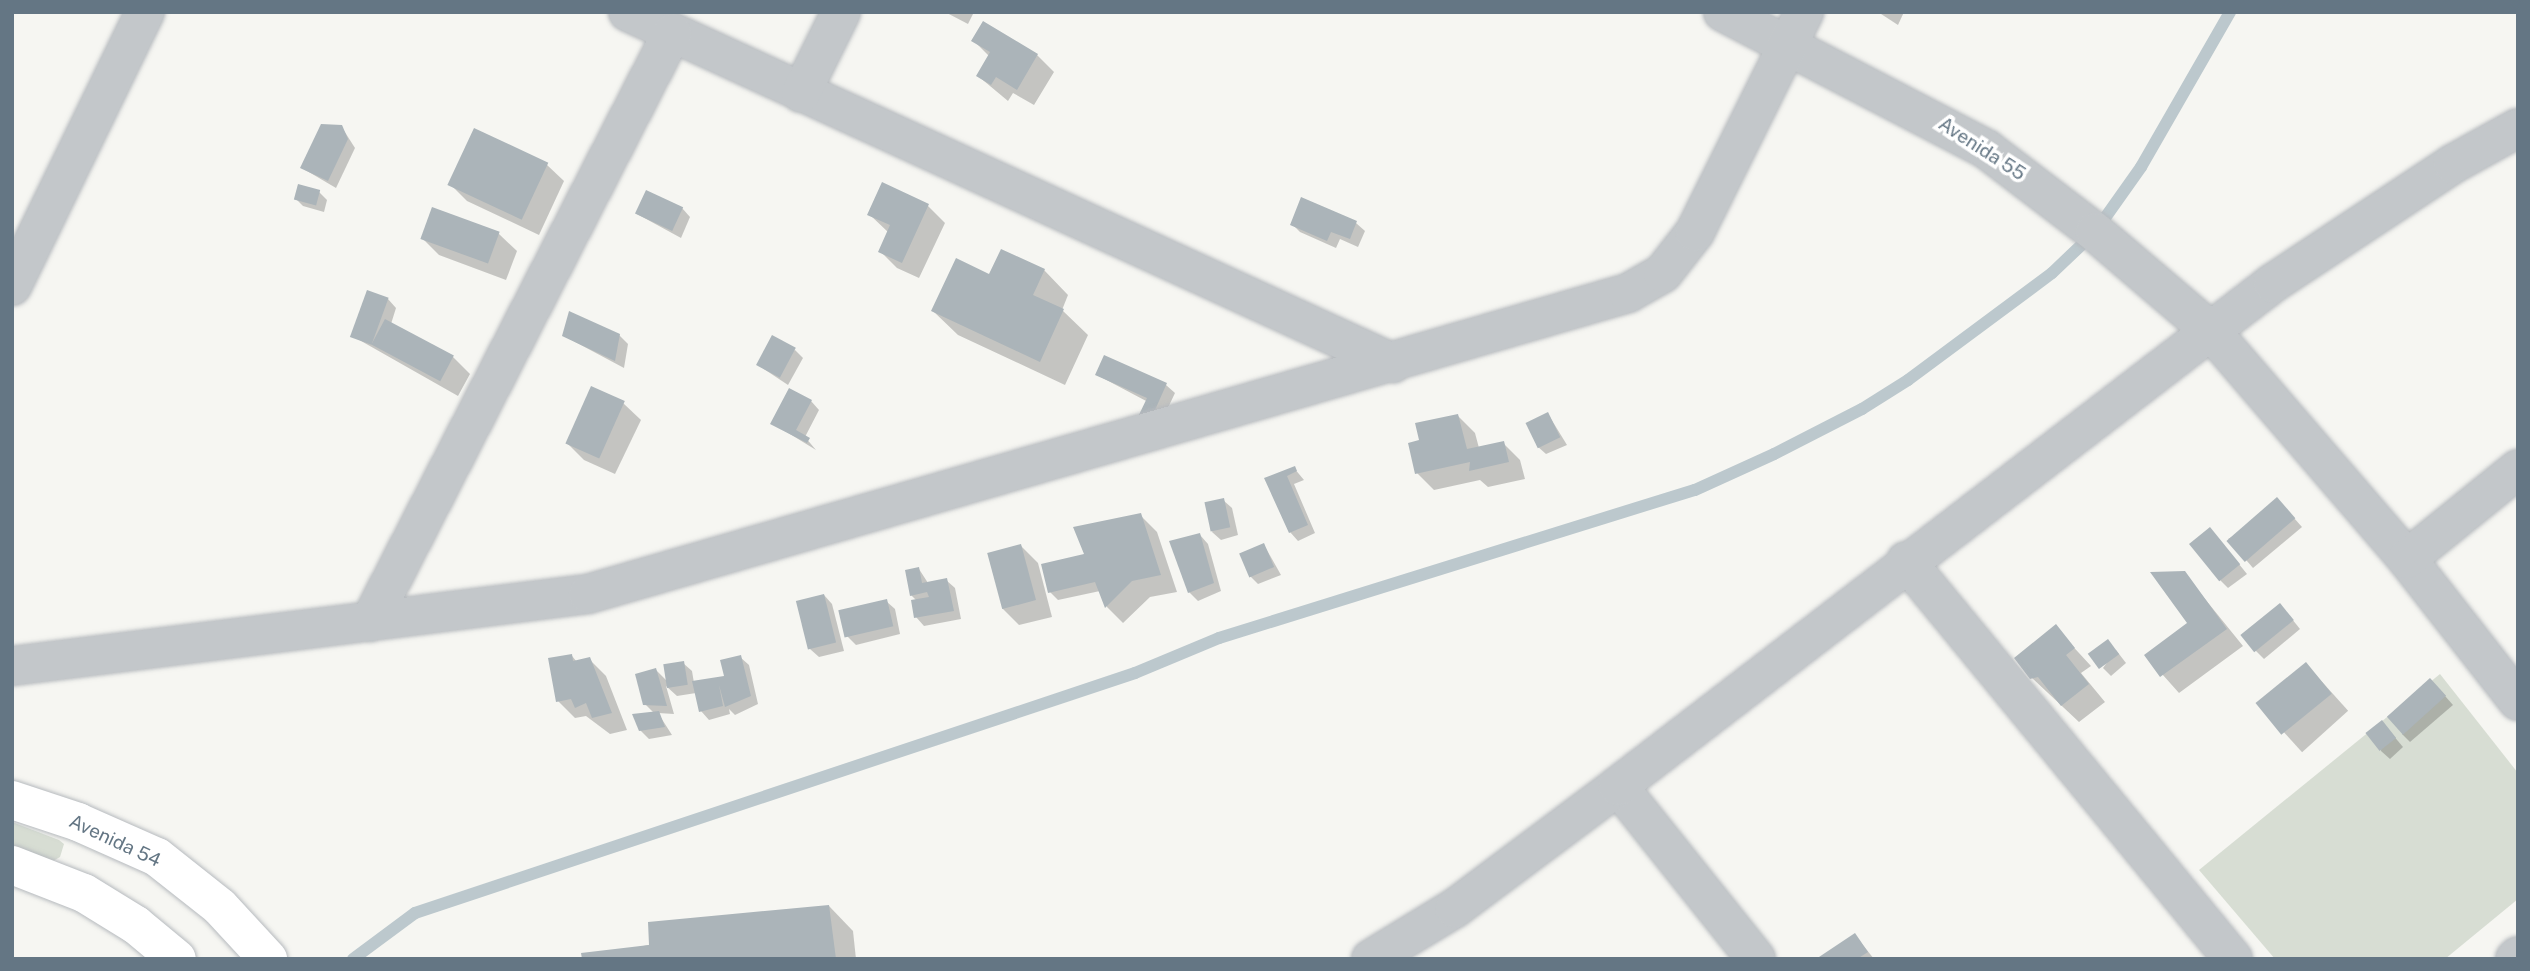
<!DOCTYPE html>
<html>
<head>
<meta charset="utf-8">
<style>
  body { margin:0 }
  #map { position:relative; width:2530px; height:971px; overflow:hidden; background:#f6f6f2; font-family:"Public Sans",sans-serif }
  div>[style] { position:absolute }
  .green>* { inset:0; background:#d7ddd3 }
  .shadow>* { inset:0; background:#0003; transform-origin:0 0 }
  .stream>* { height:12px; margin:-6px; padding:0 6px; transform-origin:6px; border-radius:6px; background:#bcc8cd }
  .building>* { inset:0; background:#abb4b9; transform-origin:0 0 }
  .roads { filter:drop-shadow(0 0 2px #b6babe) drop-shadow(0 0 2px #b6babe) }
  .minor>* { height:38px; margin:-19px; padding:0 19px; transform-origin:19px; border-radius:19px; background:#c3c7ca }
  .major>* { height:38px; margin:-19px; padding:0 19px; transform-origin:19px; border-radius:19px; background:#fff }
  span { translate:-50% -50%; white-space:nowrap; text-align:center; line-height:1.15; -webkit-text-stroke:7px #fff; paint-order:stroke }
  .street-label { font-size:19px; color:#647684 }
  .frame { position:absolute; inset:0; border:14px solid #647684; pointer-events:none }
</style>
</head>
<body>
<div id="map">
  <div class="green">
    <div style="clip-path:polygon(2440px 674px,2518px 773px,2518px 899px,2445px 959px,2275px 959px,2199px 870px)"></div>
    <div style="clip-path:polygon(12px 822px,59px 840px,64px 844px,60px 857px,53px 861px,12px 845px)"></div>
  </div>
  <div class="shadow">
    <div style="clip-path:polygon(945px 12px,974px 12px,968px 24px)"></div>
    <div style="clip-path:polygon(1878px 12px,1904px 12px,1898px 25px)"></div>
    <div style="clip-path:polygon(974px 41px,1037px 55px,1054px 72px,1034px 105px,1013px 93px,1008px 101px,978px 76px,990px 57px)"></div>
    <div style="clip-path:polygon(341px 126px,355px 148px,336px 188px,302px 168px)"></div>
    <div style="clip-path:polygon(546px 164px,564px 181px,539px 235px,467px 201px,450px 184px)"></div>
    <div style="clip-path:polygon(883px 184px,928px 206px,945px 223px,919px 278px,897px 268px,880px 251px,889px 233px,869px 214px)"></div>
    <div style="clip-path:polygon(319px 192px,327px 200px,324px 212px,303px 206px,295px 198px)"></div>
    <div style="clip-path:polygon(1302px 200px,1356px 223px,1365px 231px,1358px 247px,1340px 239px,1336px 248px,1300px 232px,1292px 224px)"></div>
    <div style="clip-path:polygon(682px 208px,690px 217px,681px 238px,637px 214px)"></div>
    <div style="clip-path:polygon(433px 210px,499px 234px,517px 251px,506px 280px,439px 255px,422px 238px)"></div>
    <div style="clip-path:polygon(1044px 270px,1068px 295px,1062px 310px,1088px 335px,1065px 385px,958px 335px,933px 311px,990px 276px)"></div>
    <div style="clip-path:polygon(388px 299px,396px 308px,391px 324px,453px 357px,470px 374px,458px 396px,354px 337px)"></div>
    <div style="clip-path:polygon(619px 335px,628px 344px,624px 368px,564px 336px)"></div>
    <div style="clip-path:polygon(795px 350px,803px 358px,788px 385px,758px 365px)"></div>
    <div style="clip-path:polygon(1097px 375px,1166px 385px,1175px 393px,1159px 427px,1148px 402px)"></div>
    <div style="clip-path:polygon(811px 401px,819px 410px,805px 437px,816px 450px,772px 423px)"></div>
    <div style="clip-path:polygon(623px 403px,641px 420px,615px 474px,584px 460px,567px 443px)"></div>
    <div style="clip-path:polygon(1548px 414px,1567px 445px,1546px 454px,1537px 446px)"></div>
    <div style="clip-path:polygon(1458px 416px,1475px 433px,1479px 448px,1503px 443px,1520px 460px,1525px 479px,1488px 487px,1480px 480px,1434px 490px,1417px 473px,1421px 441px)"></div>
    <div style="clip-path:polygon(1294px 468px,1304px 480px,1294px 484px,1315px 533px,1298px 541px,1290px 532px,1267px 479px)"></div>
    <div style="clip-path:polygon(1223px 500px,1232px 508px,1238px 535px,1221px 540px,1212px 532px)"></div>
    <div style="clip-path:polygon(2285px 508px,2302px 527px,2253px 568px,2228px 539px)"></div>
    <div style="clip-path:polygon(1140px 515px,1157px 532px,1177px 592px,1150px 597px,1123px 623px,1107px 607px,1100px 591px,1058px 600px,1050px 592px)"></div>
    <div style="clip-path:polygon(1200px 535px,1208px 544px,1221px 591px,1198px 601px,1189px 592px)"></div>
    <div style="clip-path:polygon(2218px 538px,2247px 574px,2228px 588px,2220px 580px)"></div>
    <div style="clip-path:polygon(1264px 545px,1281px 575px,1258px 584px,1250px 576px)"></div>
    <div style="clip-path:polygon(1021px 546px,1038px 563px,1052px 617px,1019px 625px,1002px 608px)"></div>
    <div style="clip-path:polygon(919px 569px,928px 583px,946px 580px,955px 588px,961px 619px,924px 626px,916px 617px,917px 601px,911px 595px)"></div>
    <div style="clip-path:polygon(2184px 573px,2243px 646px,2179px 693px,2146px 656px,2190px 624px)"></div>
    <div style="clip-path:polygon(824px 595px,832px 604px,844px 651px,819px 657px,810px 649px)"></div>
    <div style="clip-path:polygon(886px 601px,895px 609px,900px 634px,856px 645px,847px 636px)"></div>
    <div style="clip-path:polygon(2288px 614px,2300px 629px,2264px 659px,2255px 650px)"></div>
    <div style="clip-path:polygon(2055px 627px,2091px 666px,2081px 673px,2105px 702px,2079px 722px,2032px 678px)"></div>
    <div style="clip-path:polygon(2116px 650px,2126px 663px,2111px 676px,2103px 668px)"></div>
    <div style="clip-path:polygon(572px 656px,577px 662px,589px 659px,606px 676px,627px 730px,610px 734px,586px 716px,575px 718px,558px 701px)"></div>
    <div style="clip-path:polygon(740px 657px,749px 665px,758px 704px,735px 715px,729px 709px,730px 714px,709px 720px,701px 711px,696px 693px,677px 696px,666px 686px,674px 714px,658px 713px,672px 735px,649px 739px,640px 730px,654px 713px,645px 704px,656px 670px,667px 681px,683px 663px,692px 671px,694px 683px,726px 677px)"></div>
    <div style="left:2306px;top:664px;width:63px;height:62px;rotate:48deg"></div>
    <div style="clip-path:polygon(2438px 688px,2453px 705px,2410px 742px,2402px 734px)"></div>
    <div style="clip-path:polygon(2382px 722px,2403px 747px,2390px 759px,2381px 751px)"></div>
    <div style="clip-path:polygon(829px 906px,853px 931px,856px 959px,583px 959px)"></div>
    <div style="clip-path:polygon(1855px 935px,1874px 959px,1819px 959px)"></div>
  </div>
  <div class="stream">
    <div style="left:353px;top:959px;width:77px;rotate:-36.6deg"></div>
    <div style="left:415px;top:913px;width:759px;rotate:-18.43deg"></div>
    <div style="left:1135px;top:673px;width:91px;rotate:-22.6deg"></div>
    <div style="left:1219px;top:638px;width:498px;rotate:-17.3deg"></div>
    <div style="left:1695px;top:490px;width:87px;rotate:-24.5deg"></div>
    <div style="left:1774px;top:454px;width:99px;rotate:-27.1deg"></div>
    <div style="left:1862px;top:409px;width:54px;rotate:-32.2deg"></div>
    <div style="left:1908px;top:380px;width:179px;rotate:-36.6deg"></div>
    <div style="left:2052px;top:273px;width:59px;rotate:-43.6deg"></div>
    <div style="left:2095px;top:232px;width:80px;rotate:-54.7deg"></div>
    <div style="left:2141px;top:167px;width:179px;rotate:-60.1deg"></div>
  </div>
  <div class="building">
    <div style="clip-path:polygon(983px 21px,1038px 54px,1017px 90px,996px 77px,991px 85px,976px 76px,990px 52px,971px 41px)"></div>
    <div style="clip-path:polygon(321px 124px,342px 125px,348px 139px,328px 181px,300px 168px)"></div>
    <div style="left:474px;top:128px;width:82px;height:63px;rotate:25deg"></div>
    <div style="clip-path:polygon(882px 182px,929px 204px,902px 263px,878px 252px,890px 225px,867px 215px)"></div>
    <div style="left:298px;top:184px;width:23px;height:16px;rotate:15deg"></div>
    <div style="left:646px;top:190px;width:41px;height:26px;rotate:25deg"></div>
    <div style="clip-path:polygon(1301px 197px,1357px 221px,1350px 239px,1331px 232px,1327px 241px,1290px 225px)"></div>
    <div style="left:432px;top:207px;width:72px;height:34px;rotate:20deg"></div>
    <div style="clip-path:polygon(1001px 249px,1045px 269px,1033px 295px,1064px 309px,1040px 362px,931px 311px,956px 258px,989px 274px)"></div>
    <div style="left:367px;top:290px;width:23px;height:50px;rotate:20deg"></div>
    <div style="clip-path:polygon(569px 311px,620px 334px,615px 361px,562px 336px)"></div>
    <div style="left:385px;top:319px;width:78px;height:29px;rotate:28deg"></div>
    <div style="left:772px;top:335px;width:27px;height:34px;rotate:28deg"></div>
    <div style="clip-path:polygon(1104px 355px,1167px 383px,1151px 419px,1137px 419px,1147px 398px,1095px 375px)"></div>
    <div style="left:591px;top:386px;width:37px;height:63px;rotate:24deg"></div>
    <div style="clip-path:polygon(789px 388px,812px 400px,796px 430px,810px 438px,807px 443px,770px 424px)"></div>
    <div style="left:1548px;top:412px;width:28px;height:25px;rotate:64deg"></div>
    <div style="clip-path:polygon(1458px 414px,1467px 449px,1504px 441px,1509px 462px,1469px 471px,1470px 462px,1415px 474px,1408px 443px,1419px 440px,1415px 423px)"></div>
    <div style="clip-path:polygon(1295px 466px,1297px 471px,1287px 476px,1308px 525px,1289px 533px,1264px 478px)"></div>
    <div style="left:2277px;top:497px;width:28px;height:67px;rotate:49deg"></div>
    <div style="left:1224px;top:498px;width:30px;height:20px;rotate:78deg"></div>
    <div style="clip-path:polygon(1141px 513px,1161px 575px,1132px 581px,1105px 608px,1095px 582px,1048px 593px,1041px 564px,1084px 554px,1073px 527px)"></div>
    <div style="left:2210px;top:527px;width:48px;height:27px;rotate:51deg"></div>
    <div style="clip-path:polygon(1200px 533px,1214px 583px,1188px 593px,1169px 541px)"></div>
    <div style="left:1264px;top:543px;width:26px;height:27px;rotate:67deg"></div>
    <div style="left:1021px;top:544px;width:58px;height:35px;rotate:75deg"></div>
    <div style="clip-path:polygon(919px 567px,922px 583px,947px 578px,954px 611px,914px 618px,911px 600px,929px 597px,927px 592px,910px 596px,905px 570px)"></div>
    <div style="clip-path:polygon(2185px 571px,2227px 629px,2160px 677px,2144px 655px,2187px 623px,2150px 572px)"></div>
    <div style="left:824px;top:594px;width:50px;height:29px;rotate:76deg"></div>
    <div style="left:887px;top:599px;width:28px;height:50px;rotate:77deg"></div>
    <div style="left:2280px;top:603px;width:22px;height:51px;rotate:51deg"></div>
    <div style="clip-path:polygon(2056px 624px,2075px 648px,2066px 655px,2089px 684px,2061px 706px,2038px 677px,2030px 679px,2014px 658px)"></div>
    <div style="left:2108px;top:639px;width:19px;height:25px;rotate:54deg"></div>
    <div style="clip-path:polygon(572px 654px,573px 661px,590px 657px,612px 713px,592px 718px,586px 703px,575px 708px,571px 699px,556px 702px,548px 658px)"></div>
    <div style="clip-path:polygon(741px 655px,751px 696px,725px 707px,719px 685px,723px 706px,699px 712px,692px 681px,724px 676px,720px 660px)"></div>
    <div style="left:684px;top:661px;width:24px;height:21px;rotate:81deg"></div>
    <div style="left:2306px;top:662px;width:41px;height:65px;rotate:51deg"></div>
    <div style="clip-path:polygon(656px 668px,667px 706px,643px 705px,635px 674px)"></div>
    <div style="left:2430px;top:678px;width:24px;height:58px;rotate:48deg"></div>
    <div style="clip-path:polygon(659px 711px,665px 727px,639px 731px,632px 714px)"></div>
    <div style="left:2382px;top:720px;width:23px;height:21px;rotate:52deg"></div>
    <div style="clip-path:polygon(829px 905px,836px 959px,582px 959px,581px 953px,649px 945px,648px 922px)"></div>
    <div style="clip-path:polygon(1855px 933px,1868px 952px,1857px 959px,1816px 959px)"></div>
  </div>
  <div class="roads">
    <div class="minor">
      <div style="left:628px;top:12px;width:842px;rotate:24.65deg"></div>
      <div style="left:1723px;top:12px;width:297px;rotate:27.5deg"></div>
      <div style="left:1986px;top:149px;width:137px;rotate:37.3deg"></div>
      <div style="left:2095px;top:232px;width:153px;rotate:40.5deg"></div>
      <div style="left:2211px;top:331px;width:301px;rotate:49.3deg"></div>
      <div style="left:2407px;top:559px;width:180px;rotate:52deg"></div>
      <div style="left:801px;top:93px;width:90px;rotate:-63.7deg"></div>
      <div style="left:12px;top:286px;width:305px;rotate:-64.1deg"></div>
      <div style="left:2407px;top:559px;width:143px;rotate:-39deg"></div>
      <div style="left:1906px;top:561px;width:515px;rotate:50.59deg"></div>
      <div style="left:370px;top:622px;width:662px;rotate:-62.85deg"></div>
      <div style="left:12px;top:666px;width:580px;rotate:-7.13deg"></div>
      <div style="left:588px;top:594px;width:1083px;rotate:-16.14deg"></div>
      <div style="left:1628px;top:293px;width:40px;rotate:-29.7deg"></div>
      <div style="left:1663px;top:273px;width:52px;rotate:-52deg"></div>
      <div style="left:1695px;top:232px;width:246px;rotate:-63.6deg"></div>
      <div style="left:1618px;top:786px;width:221px;rotate:51.4deg"></div>
      <div style="left:1371px;top:959px;width:98px;rotate:-31.3deg"></div>
      <div style="left:1455px;top:908px;width:204px;rotate:-36.8deg"></div>
      <div style="left:1618px;top:786px;width:826px;rotate:-37.52deg"></div>
      <div style="left:2273px;top:283px;width:216px;rotate:-33.5deg"></div>
      <div style="left:2453px;top:164px;width:74px;rotate:-29deg"></div>
      <div style="left:2515px;top:959px;width:4px;rotate:-45deg"></div>
    </div>
    <div class="major">
      <div style="left:12px;top:800px;width:70px;rotate:18.4deg"></div>
      <div style="left:78px;top:822px;width:86px;rotate:23.9deg"></div>
      <div style="left:157px;top:857px;width:80px;rotate:38.4deg"></div>
      <div style="left:220px;top:907px;width:71px;rotate:47.3deg"></div>
      <div style="left:12px;top:865px;width:77px;rotate:21.3deg"></div>
      <div style="left:84px;top:893px;width:61px;rotate:31.6deg"></div>
      <div style="left:136px;top:925px;width:53px;rotate:39.7deg"></div>
    </div>
  </div>
  <div class="street-label">
    <span style="left:1982px;top:149px;rotate:33deg">Avenida 55</span>
    <span style="left:115px;top:841px;rotate:25deg">Avenida 54</span>
  </div>
  <div class="frame"></div>
</div>
</body>
</html>
